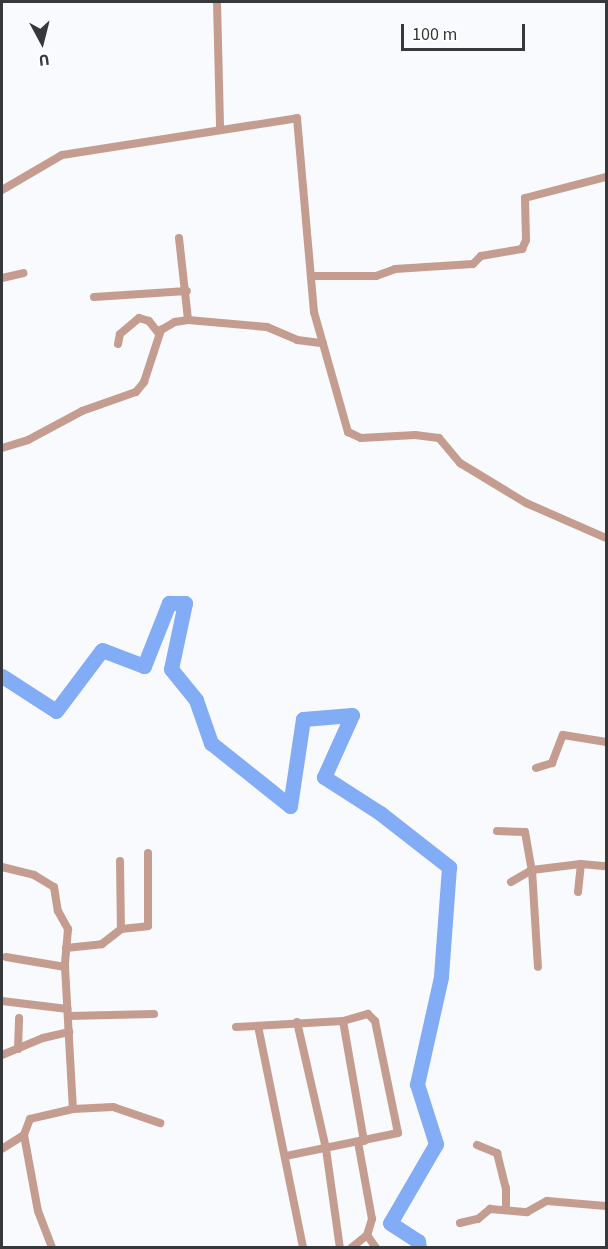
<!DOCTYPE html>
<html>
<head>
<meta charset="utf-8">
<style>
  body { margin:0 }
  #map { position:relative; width:608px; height:1249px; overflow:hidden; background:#f8fafd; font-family:"Source Sans 3",sans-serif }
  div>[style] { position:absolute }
  .river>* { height:15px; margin:-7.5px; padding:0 7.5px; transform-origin:7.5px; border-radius:7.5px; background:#82acf5 }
  .street>* { height:8px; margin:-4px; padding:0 4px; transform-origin:4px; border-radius:4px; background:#c59d90 }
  span { translate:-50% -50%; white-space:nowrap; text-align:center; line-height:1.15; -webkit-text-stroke:4.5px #fff; paint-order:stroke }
  .frame { position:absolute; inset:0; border:3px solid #36383b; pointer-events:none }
  .north { position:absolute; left:12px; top:12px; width:60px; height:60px; -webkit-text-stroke:4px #fff; paint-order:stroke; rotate:173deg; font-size:16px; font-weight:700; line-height:24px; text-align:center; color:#36383b }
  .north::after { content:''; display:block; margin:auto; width:21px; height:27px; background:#36383b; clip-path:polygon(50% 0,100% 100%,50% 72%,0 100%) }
  .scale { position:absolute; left:401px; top:24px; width:124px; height:27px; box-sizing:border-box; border:3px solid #36383b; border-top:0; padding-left:8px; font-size:18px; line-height:21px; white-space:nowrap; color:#36383b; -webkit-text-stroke:4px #fff; paint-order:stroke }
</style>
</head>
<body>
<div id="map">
  <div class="river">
    <div style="left:2px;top:676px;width:64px;rotate:32.9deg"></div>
    <div style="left:56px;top:711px;width:76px;rotate:-53deg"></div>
    <div style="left:102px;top:650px;width:45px;rotate:20.9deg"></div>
    <div style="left:144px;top:666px;width:68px;rotate:-68.4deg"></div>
    <div style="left:169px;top:603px;width:16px"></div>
    <div style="left:185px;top:603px;width:67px;rotate:102deg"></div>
    <div style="left:171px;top:669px;width:40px;rotate:51deg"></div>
    <div style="left:196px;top:700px;width:46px;rotate:70.8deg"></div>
    <div style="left:211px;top:743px;width:101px;rotate:38.6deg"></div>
    <div style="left:290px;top:806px;width:88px;rotate:-81.5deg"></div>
    <div style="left:303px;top:719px;width:49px;rotate:-4.7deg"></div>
    <div style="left:352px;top:715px;width:68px;rotate:114.3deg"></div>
    <div style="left:324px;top:777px;width:67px;rotate:32.7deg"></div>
    <div style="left:380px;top:813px;width:88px;rotate:38deg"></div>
    <div style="left:449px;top:867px;width:110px;rotate:94.2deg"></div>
    <div style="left:441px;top:977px;width:110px;rotate:102.6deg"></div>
    <div style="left:417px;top:1084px;width:63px;rotate:72.4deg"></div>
    <div style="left:436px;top:1144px;width:91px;rotate:120.2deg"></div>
    <div style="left:390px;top:1223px;width:33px;rotate:33deg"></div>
    <div style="left:418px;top:1241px;width:7px;rotate:82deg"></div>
  </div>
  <div class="street">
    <div style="left:217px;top:2px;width:127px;rotate:88.6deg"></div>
    <div style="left:2px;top:190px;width:69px;rotate:-30.3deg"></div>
    <div style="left:62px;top:155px;width:238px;rotate:-8.9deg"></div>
    <div style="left:297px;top:118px;width:195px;rotate:85deg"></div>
    <div style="left:314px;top:312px;width:125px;rotate:74.2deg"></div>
    <div style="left:348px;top:432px;width:14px;rotate:25deg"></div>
    <div style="left:361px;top:438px;width:54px;rotate:-3.2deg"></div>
    <div style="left:415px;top:435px;width:24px;rotate:7deg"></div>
    <div style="left:439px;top:438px;width:33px;rotate:50deg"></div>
    <div style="left:460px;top:463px;width:77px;rotate:31.2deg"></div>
    <div style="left:526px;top:503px;width:87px;rotate:23.6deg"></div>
    <div style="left:179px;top:238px;width:82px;rotate:83.7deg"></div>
    <div style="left:311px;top:276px;width:65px"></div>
    <div style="left:376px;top:276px;width:20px;rotate:-20deg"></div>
    <div style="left:395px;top:269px;width:78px;rotate:-3.7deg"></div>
    <div style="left:473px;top:264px;width:11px;rotate:-45deg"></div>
    <div style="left:481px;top:256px;width:42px;rotate:-9.7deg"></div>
    <div style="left:522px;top:249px;width:10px;rotate:-66deg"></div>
    <div style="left:526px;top:240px;width:42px;rotate:-91.4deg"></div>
    <div style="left:525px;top:198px;width:84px;rotate:-14.5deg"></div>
    <div style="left:2px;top:278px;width:22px;rotate:-13deg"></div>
    <div style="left:94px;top:297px;width:93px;rotate:-3.7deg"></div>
    <div style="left:118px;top:344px;width:10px;rotate:-79deg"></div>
    <div style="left:120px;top:334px;width:25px;rotate:-40deg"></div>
    <div style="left:139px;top:318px;width:10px;rotate:17deg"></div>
    <div style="left:149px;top:321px;width:16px;rotate:52deg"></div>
    <div style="left:2px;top:448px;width:27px;rotate:-17deg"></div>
    <div style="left:28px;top:440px;width:61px;rotate:-28.2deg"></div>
    <div style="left:82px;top:411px;width:57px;rotate:-19.4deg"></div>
    <div style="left:136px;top:392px;width:13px;rotate:-51deg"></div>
    <div style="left:144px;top:382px;width:55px;rotate:-71.9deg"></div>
    <div style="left:161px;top:330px;width:16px;rotate:-30deg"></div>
    <div style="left:175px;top:322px;width:13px;rotate:-9deg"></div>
    <div style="left:188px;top:320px;width:79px;rotate:5.1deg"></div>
    <div style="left:267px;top:327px;width:33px;rotate:23deg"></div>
    <div style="left:297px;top:340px;width:26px;rotate:7deg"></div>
    <div style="left:536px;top:768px;width:17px;rotate:-17deg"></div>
    <div style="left:552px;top:763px;width:30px;rotate:-69deg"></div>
    <div style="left:563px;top:735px;width:44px;rotate:9.2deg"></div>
    <div style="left:497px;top:831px;width:28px;rotate:2deg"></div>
    <div style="left:525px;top:832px;width:39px;rotate:80deg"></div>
    <div style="left:532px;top:870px;width:49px;rotate:-7deg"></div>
    <div style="left:581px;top:864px;width:25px;rotate:5deg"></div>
    <div style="left:120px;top:861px;width:68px;rotate:89.2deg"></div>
    <div style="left:2px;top:867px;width:33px;rotate:14deg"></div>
    <div style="left:34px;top:875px;width:23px;rotate:31deg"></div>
    <div style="left:54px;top:887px;width:24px;rotate:81deg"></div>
    <div style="left:58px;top:911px;width:21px;rotate:61deg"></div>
    <div style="left:68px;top:929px;width:38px;rotate:95deg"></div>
    <div style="left:65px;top:967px;width:142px;rotate:86.8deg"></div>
    <div style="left:73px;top:1109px;width:44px;rotate:166.9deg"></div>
    <div style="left:30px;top:1119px;width:17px;rotate:111deg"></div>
    <div style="left:24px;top:1135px;width:26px;rotate:148deg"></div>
    <div style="left:511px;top:882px;width:24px;rotate:-30deg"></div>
    <div style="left:532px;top:870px;width:97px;rotate:86.5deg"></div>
    <div style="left:578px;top:892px;width:28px;rotate:-84deg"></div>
    <div style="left:66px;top:948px;width:36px;rotate:-6deg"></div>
    <div style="left:102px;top:944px;width:24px;rotate:-38deg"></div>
    <div style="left:121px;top:929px;width:27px;rotate:-6deg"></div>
    <div style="left:148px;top:926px;width:73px;rotate:-90deg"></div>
    <div style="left:6px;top:957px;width:60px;rotate:9.6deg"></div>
    <div style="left:2px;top:1001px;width:66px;rotate:6.9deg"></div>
    <div style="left:68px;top:1016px;width:86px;rotate:-1.3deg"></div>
    <div style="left:343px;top:1021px;width:122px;rotate:80.1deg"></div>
    <div style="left:297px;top:1022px;width:130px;rotate:77.1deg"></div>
    <div style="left:326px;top:1149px;width:100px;rotate:82deg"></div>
    <div style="left:258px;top:1026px;width:227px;rotate:78.5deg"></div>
    <div style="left:236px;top:1027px;width:107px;rotate:-3.2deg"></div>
    <div style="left:343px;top:1021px;width:26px;rotate:-16deg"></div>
    <div style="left:368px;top:1014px;width:10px;rotate:45deg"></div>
    <div style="left:375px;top:1021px;width:114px;rotate:78.4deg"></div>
    <div style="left:398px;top:1133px;width:114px;rotate:168.4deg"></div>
    <div style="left:18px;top:1049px;width:31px;rotate:-88deg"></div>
    <div style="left:2px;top:1055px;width:44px;rotate:-22.5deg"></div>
    <div style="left:43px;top:1038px;width:27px;rotate:-13deg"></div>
    <div style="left:73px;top:1109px;width:40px;rotate:-2.9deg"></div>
    <div style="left:113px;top:1107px;width:50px;rotate:18.8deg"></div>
    <div style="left:24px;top:1135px;width:77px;rotate:79.6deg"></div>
    <div style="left:38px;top:1211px;width:40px;rotate:69deg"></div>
    <div style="left:358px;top:1142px;width:78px;rotate:79.7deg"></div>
    <div style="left:372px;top:1219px;width:17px;rotate:107deg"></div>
    <div style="left:477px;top:1145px;width:22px;rotate:22deg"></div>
    <div style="left:497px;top:1153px;width:36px;rotate:76deg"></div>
    <div style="left:506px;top:1188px;width:21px;rotate:90deg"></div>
    <div style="left:460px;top:1223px;width:18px;rotate:-13deg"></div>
    <div style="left:478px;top:1219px;width:16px;rotate:-40deg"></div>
    <div style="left:490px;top:1209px;width:37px;rotate:5deg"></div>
    <div style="left:527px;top:1212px;width:23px;rotate:-29deg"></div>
    <div style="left:547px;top:1201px;width:59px;rotate:4.8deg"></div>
    <div style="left:351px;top:1248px;width:21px;rotate:-39deg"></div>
    <div style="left:367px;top:1235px;width:16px;rotate:55deg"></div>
  </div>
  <div class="frame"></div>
  <div class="north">U</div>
  <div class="scale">100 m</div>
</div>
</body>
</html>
